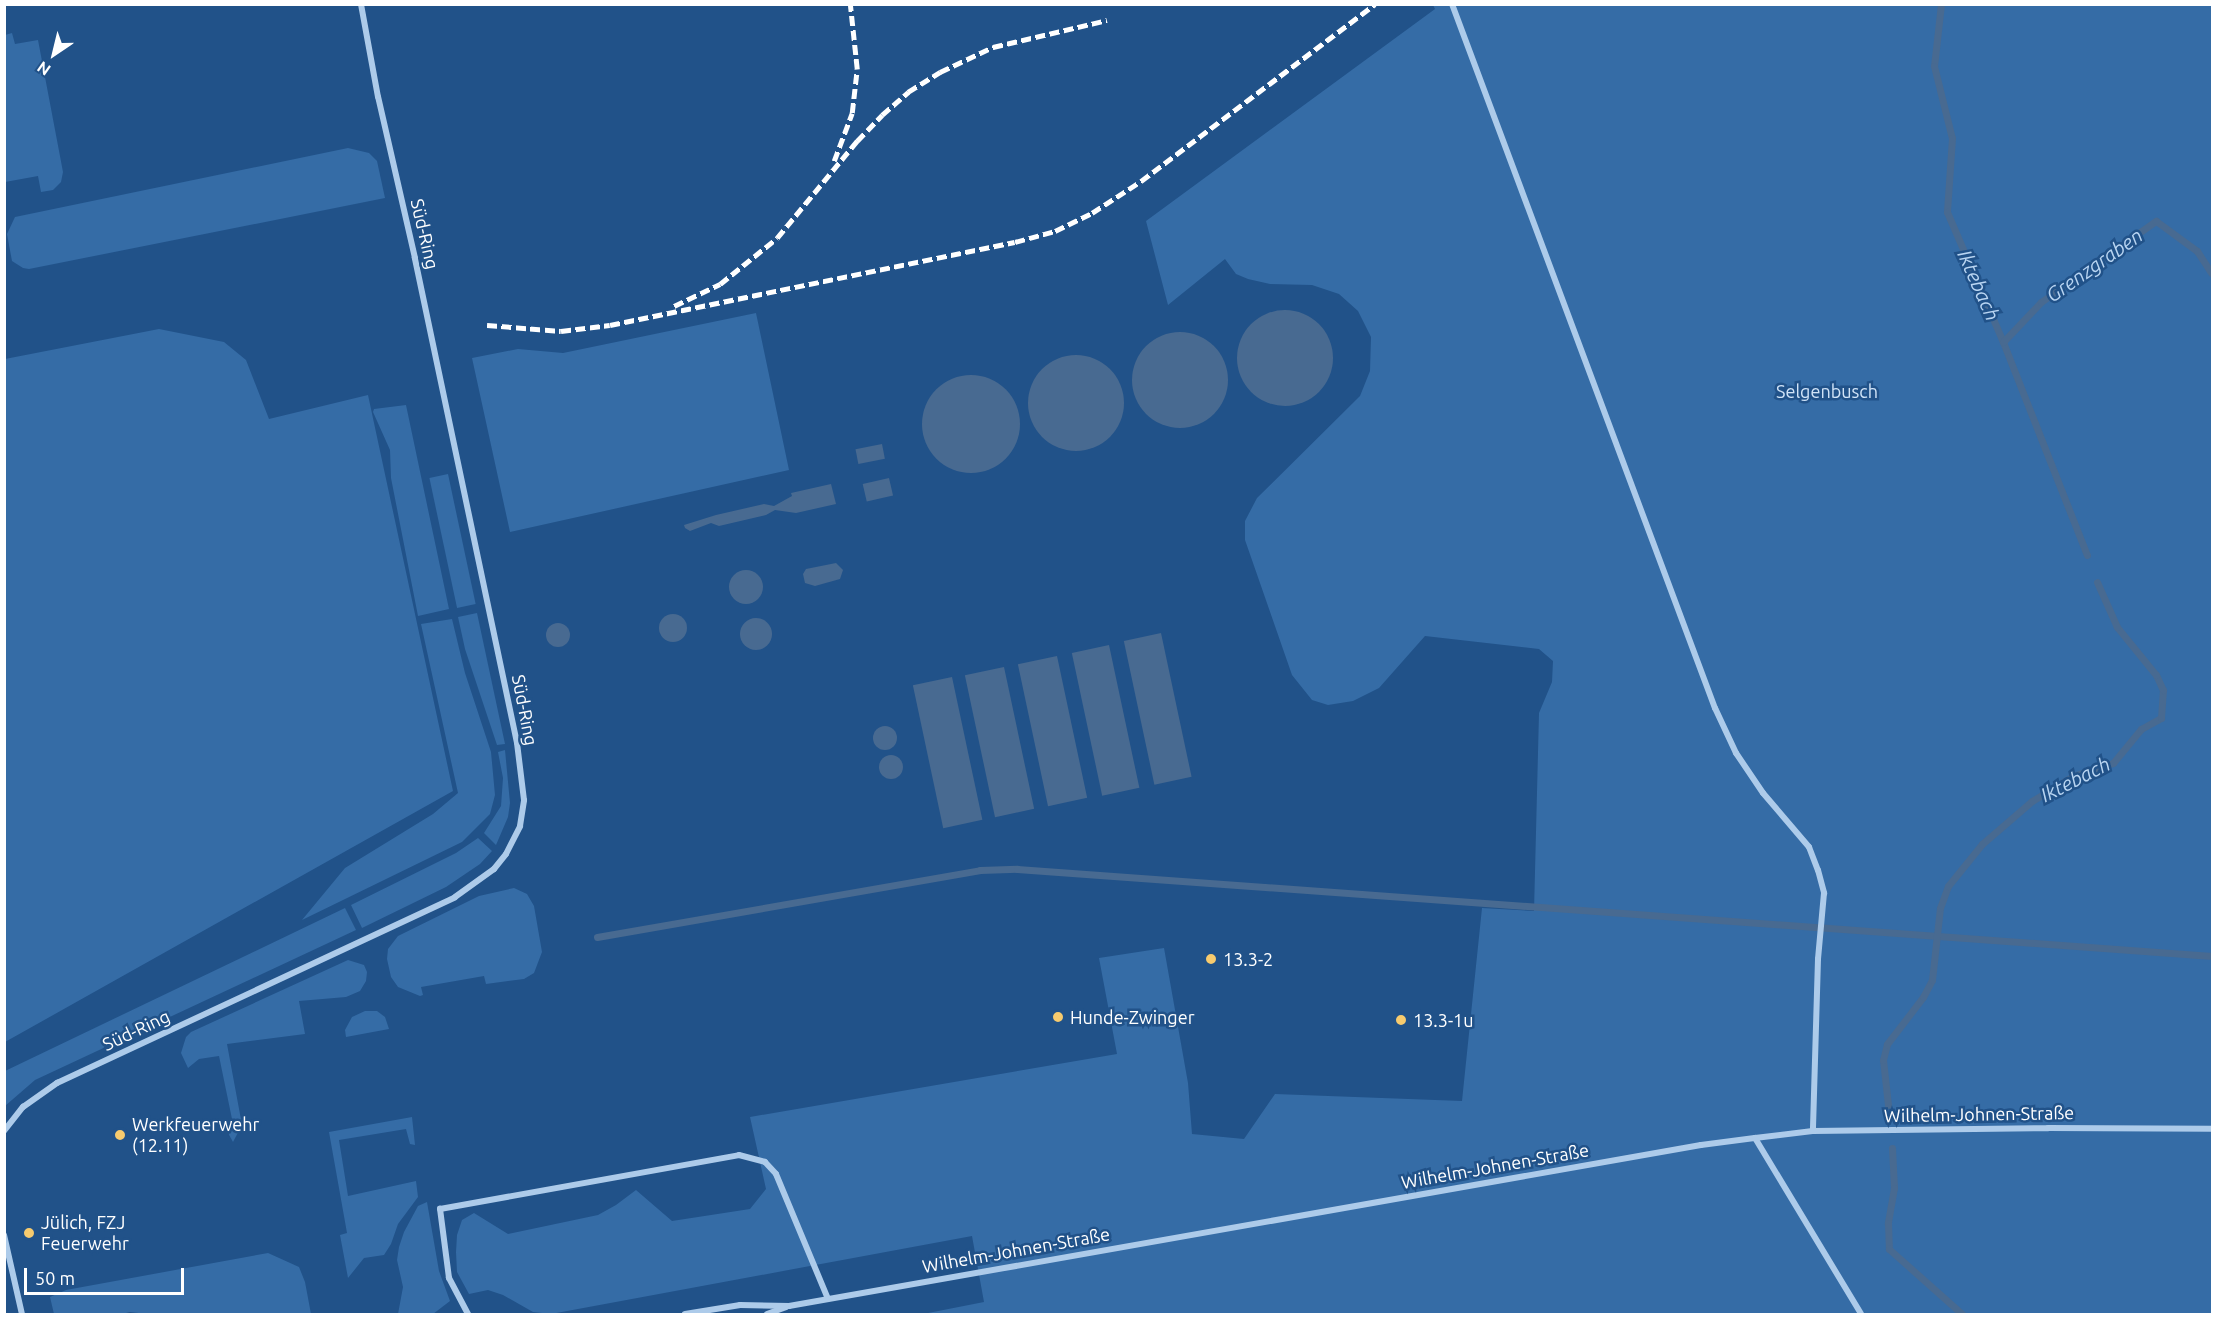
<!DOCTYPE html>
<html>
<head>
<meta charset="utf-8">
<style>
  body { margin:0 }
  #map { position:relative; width:2217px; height:1319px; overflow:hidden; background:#215289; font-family:Ubuntu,sans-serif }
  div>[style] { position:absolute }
  .green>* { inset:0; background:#356ca6; transform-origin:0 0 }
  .water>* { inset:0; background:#486a91; transform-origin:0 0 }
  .round { border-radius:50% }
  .stream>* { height:7px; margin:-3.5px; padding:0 3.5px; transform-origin:3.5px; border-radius:3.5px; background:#486a91 }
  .minor>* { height:6px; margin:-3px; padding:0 3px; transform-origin:3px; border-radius:3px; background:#adcbea }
  .rail>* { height:4.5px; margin-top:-2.25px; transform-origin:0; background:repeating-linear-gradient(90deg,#fff 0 10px,transparent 0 14.5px) }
  .dots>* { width:16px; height:16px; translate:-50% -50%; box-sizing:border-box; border:3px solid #215289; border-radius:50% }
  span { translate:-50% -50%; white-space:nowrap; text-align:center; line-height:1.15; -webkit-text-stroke:5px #215289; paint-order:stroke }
  .street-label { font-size:18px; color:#fff }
  .park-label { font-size:18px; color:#d1e4f8 }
  .poi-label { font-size:18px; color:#fff }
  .left { translate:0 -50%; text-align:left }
  .water-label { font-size:20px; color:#b9d5f2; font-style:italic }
  .frame { position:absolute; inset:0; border:6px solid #fff; pointer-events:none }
  .north { position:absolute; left:24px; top:24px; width:60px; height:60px; -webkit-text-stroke:4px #215289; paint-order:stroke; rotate:215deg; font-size:16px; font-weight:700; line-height:24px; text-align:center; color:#fff }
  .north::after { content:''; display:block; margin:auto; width:21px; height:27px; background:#fff; clip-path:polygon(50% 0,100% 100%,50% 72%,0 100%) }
  .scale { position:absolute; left:24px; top:1268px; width:160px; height:27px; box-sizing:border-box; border:3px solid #fff; border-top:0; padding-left:8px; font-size:18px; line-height:21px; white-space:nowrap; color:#fff; -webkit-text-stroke:4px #215289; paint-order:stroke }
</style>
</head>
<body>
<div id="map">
  <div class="green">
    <div style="clip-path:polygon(1433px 5px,2212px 5px,2212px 1314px,923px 1314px,984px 1302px,972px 1236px,551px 1314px,533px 1312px,503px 1295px,488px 1290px,469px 1294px,457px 1272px,456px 1252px,457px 1235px,462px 1220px,474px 1213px,508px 1234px,598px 1215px,616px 1205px,636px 1190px,672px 1221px,750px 1209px,766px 1189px,750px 1117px,1117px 1054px,1099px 958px,1164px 948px,1188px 1083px,1192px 1134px,1244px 1139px,1275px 1094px,1462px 1101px,1482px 908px,1534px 911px,1539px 713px,1552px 682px,1553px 661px,1539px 649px,1425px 636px,1379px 688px,1353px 701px,1328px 705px,1312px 700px,1292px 675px,1245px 540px,1245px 521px,1257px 498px,1360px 396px,1370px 371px,1371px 337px,1358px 311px,1339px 294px,1312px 285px,1270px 284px,1248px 279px,1236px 274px,1225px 259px,1168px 305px,1146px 221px,1435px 9px)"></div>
    <div style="clip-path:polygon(12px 33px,15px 44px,38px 40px,63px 172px,61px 182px,53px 190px,41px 192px,38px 176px,5px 182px,5px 35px)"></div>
    <div style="clip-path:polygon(348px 148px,369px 153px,377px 161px,385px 198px,29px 269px,23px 268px,12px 261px,7px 234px,15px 217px)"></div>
    <div style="clip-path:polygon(756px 313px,789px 470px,510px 532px,472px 358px,518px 349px,563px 353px)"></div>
    <div style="clip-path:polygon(159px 329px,224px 342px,246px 360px,269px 419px,368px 395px,453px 791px,5px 1042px,5px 359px)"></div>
    <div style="clip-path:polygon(406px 405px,449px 609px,418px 616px,391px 478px,390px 450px,373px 412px,374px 409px)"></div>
    <div style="left:448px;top:474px;width:133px;height:19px;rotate:78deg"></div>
    <div style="clip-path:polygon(477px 613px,505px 744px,497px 745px,465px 649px,458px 617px)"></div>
    <div style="clip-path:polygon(452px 619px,465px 673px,491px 752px,495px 795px,490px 814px,462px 842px,302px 920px,345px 868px,433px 814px,458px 793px,421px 624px)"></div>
    <div style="clip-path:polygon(505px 750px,510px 803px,508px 817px,496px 845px,484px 833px,501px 806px,503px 778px,498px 752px)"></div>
    <div style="clip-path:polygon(478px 838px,492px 851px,480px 864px,446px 887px,362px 928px,351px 905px,456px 853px)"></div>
    <div style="clip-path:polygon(514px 888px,527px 894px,534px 906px,542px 952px,534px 973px,524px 979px,486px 984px,484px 976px,421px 987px,423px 995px,420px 996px,398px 987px,391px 977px,387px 959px,388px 949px,398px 936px,479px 896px)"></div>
    <div style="clip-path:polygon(345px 908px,356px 930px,35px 1080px,5px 1106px,5px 1071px)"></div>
    <div style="clip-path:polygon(348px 960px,364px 965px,367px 972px,366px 981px,360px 991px,346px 997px,299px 1001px,305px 1034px,227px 1044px,242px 1125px,233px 1142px,223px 1124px,232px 1119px,219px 1056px,199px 1059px,188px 1068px,181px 1053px,186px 1037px,191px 1032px)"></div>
    <div style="clip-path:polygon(365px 1011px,377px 1011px,385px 1017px,389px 1029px,346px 1037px,345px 1030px,352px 1017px)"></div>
    <div style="clip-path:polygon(412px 1117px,415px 1145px,410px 1144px,406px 1129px,339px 1140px,348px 1196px,416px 1181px,418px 1197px,398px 1224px,391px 1244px,384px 1255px,364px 1258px,348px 1278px,340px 1235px,347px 1233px,329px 1132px)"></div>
    <div style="clip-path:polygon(427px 1202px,439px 1271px,450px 1301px,433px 1314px,398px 1314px,403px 1287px,397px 1260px,399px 1247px,404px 1232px,418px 1206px)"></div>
    <div style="clip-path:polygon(268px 1253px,299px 1267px,305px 1282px,311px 1314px,147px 1314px,130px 1312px,122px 1314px,54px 1314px,50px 1297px,66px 1290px)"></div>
  </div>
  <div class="water">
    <div class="round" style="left:1237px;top:310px;width:96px;height:96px"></div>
    <div class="round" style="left:1132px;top:332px;width:96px;height:96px"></div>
    <div class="round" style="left:1028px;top:355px;width:96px;height:96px"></div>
    <div class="round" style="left:922px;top:375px;width:98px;height:98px"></div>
    <div style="left:882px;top:444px;width:15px;height:27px;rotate:79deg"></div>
    <div style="left:889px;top:478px;width:18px;height:27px;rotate:77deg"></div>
    <div style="clip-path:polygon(831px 484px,836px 504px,796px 513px,775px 510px,766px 515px,719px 526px,711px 523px,690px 531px,685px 528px,684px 525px,716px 515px,764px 504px,774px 506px,792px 496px,791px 493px)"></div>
    <div style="clip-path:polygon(836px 563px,843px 570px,840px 579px,815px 586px,805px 583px,803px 574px,806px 569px)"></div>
    <div class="round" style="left:729px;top:570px;width:34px;height:34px"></div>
    <div class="round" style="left:659px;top:614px;width:28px;height:28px"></div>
    <div class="round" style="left:740px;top:618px;width:32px;height:32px"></div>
    <div class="round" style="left:546px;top:623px;width:24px;height:24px"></div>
    <div style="left:1161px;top:633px;width:147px;height:38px;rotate:78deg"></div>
    <div style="left:1109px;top:645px;width:146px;height:38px;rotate:78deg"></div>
    <div style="left:1057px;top:656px;width:145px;height:40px;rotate:78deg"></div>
    <div style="left:1004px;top:667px;width:145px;height:40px;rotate:78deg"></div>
    <div style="left:952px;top:677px;width:146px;height:40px;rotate:78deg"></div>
    <div class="round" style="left:873px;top:726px;width:24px;height:24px"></div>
    <div class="round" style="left:879px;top:755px;width:24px;height:24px"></div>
  </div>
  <div class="stream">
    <div style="left:1941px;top:4px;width:62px;rotate:96.4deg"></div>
    <div style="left:1934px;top:66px;width:74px;rotate:76deg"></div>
    <div style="left:1952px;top:138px;width:74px;rotate:93.9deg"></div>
    <div style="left:1947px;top:212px;width:142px;rotate:66.7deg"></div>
    <div style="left:2003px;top:342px;width:229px;rotate:68.5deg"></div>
    <div style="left:2003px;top:342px;width:55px;rotate:-46.5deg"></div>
    <div style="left:2041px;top:302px;width:141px;rotate:-35.2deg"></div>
    <div style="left:2156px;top:221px;width:51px;rotate:36.2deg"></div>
    <div style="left:2197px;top:251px;width:27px;rotate:57deg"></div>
    <div style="left:597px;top:937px;width:389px;rotate:-9.9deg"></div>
    <div style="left:980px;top:870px;width:37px;rotate:-2deg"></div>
    <div style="left:1017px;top:869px;width:1198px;rotate:4.16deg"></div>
    <div style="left:1888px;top:1105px;width:45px;rotate:-96.3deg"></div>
    <div style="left:1883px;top:1060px;width:16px;rotate:-76deg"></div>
    <div style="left:1887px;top:1044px;width:59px;rotate:-52.5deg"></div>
    <div style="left:1923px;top:997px;width:19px;rotate:-62deg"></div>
    <div style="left:1932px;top:980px;width:72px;rotate:-83.7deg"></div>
    <div style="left:1940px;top:908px;width:23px;rotate:-70deg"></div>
    <div style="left:1948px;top:886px;width:54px;rotate:-51deg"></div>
    <div style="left:1982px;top:844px;width:66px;rotate:-40.7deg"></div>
    <div style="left:2032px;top:801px;width:48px;rotate:-31.4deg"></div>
    <div style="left:2073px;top:776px;width:42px;rotate:-18deg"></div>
    <div style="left:2113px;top:763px;width:44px;rotate:-50.5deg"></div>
    <div style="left:2141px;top:729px;width:23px;rotate:-29deg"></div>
    <div style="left:2161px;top:718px;width:28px;rotate:-86deg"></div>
    <div style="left:2163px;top:690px;width:17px;rotate:-115deg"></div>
    <div style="left:2156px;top:675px;width:62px;rotate:-129.1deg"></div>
    <div style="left:2117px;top:627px;width:49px;rotate:-114deg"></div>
    <div style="left:1892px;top:1148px;width:40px;rotate:87.1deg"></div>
    <div style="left:1894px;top:1188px;width:36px;rotate:100deg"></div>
    <div style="left:1888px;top:1223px;width:26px;rotate:88deg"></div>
    <div style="left:1889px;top:1249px;width:98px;rotate:41.7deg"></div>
  </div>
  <div class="minor">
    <div style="left:1452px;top:4px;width:752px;rotate:69.52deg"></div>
    <div style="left:1715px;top:708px;width:50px;rotate:65deg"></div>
    <div style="left:1736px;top:753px;width:48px;rotate:56deg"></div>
    <div style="left:1763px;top:793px;width:71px;rotate:49.6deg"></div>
    <div style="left:1809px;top:847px;width:25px;rotate:69deg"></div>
    <div style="left:1818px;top:870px;width:24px;rotate:75deg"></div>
    <div style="left:1824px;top:893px;width:66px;rotate:95.2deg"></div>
    <div style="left:1818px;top:959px;width:172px;rotate:91.7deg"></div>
    <div style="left:4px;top:1131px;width:31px;rotate:-52deg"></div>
    <div style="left:23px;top:1107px;width:42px;rotate:-35.2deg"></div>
    <div style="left:57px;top:1083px;width:439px;rotate:-25deg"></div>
    <div style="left:455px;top:897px;width:48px;rotate:-35.7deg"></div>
    <div style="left:494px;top:869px;width:19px;rotate:-51deg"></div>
    <div style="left:506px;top:854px;width:31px;rotate:-63deg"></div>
    <div style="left:520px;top:826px;width:26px;rotate:-81deg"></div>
    <div style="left:524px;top:800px;width:57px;rotate:-97deg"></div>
    <div style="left:517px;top:743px;width:496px;rotate:-101.9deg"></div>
    <div style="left:415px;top:258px;width:165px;rotate:-102.9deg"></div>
    <div style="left:378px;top:97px;width:95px;rotate:-100.4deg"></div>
    <div style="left:1755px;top:1138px;width:205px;rotate:58.9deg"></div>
    <div style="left:4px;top:1235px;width:81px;rotate:77.2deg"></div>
    <div style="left:468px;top:1314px;width:41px;rotate:-117.8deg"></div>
    <div style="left:449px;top:1278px;width:70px;rotate:-97.4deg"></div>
    <div style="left:440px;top:1209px;width:304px;rotate:-10.2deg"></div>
    <div style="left:739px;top:1155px;width:27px;rotate:15deg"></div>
    <div style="left:765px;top:1162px;width:16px;rotate:47deg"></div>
    <div style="left:776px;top:1174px;width:135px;rotate:67.4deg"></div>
    <div style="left:685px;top:1314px;width:56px;rotate:-9.3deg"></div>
    <div style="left:740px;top:1305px;width:49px;rotate:1.2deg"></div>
    <div style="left:789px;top:1306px;width:926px;rotate:-10.01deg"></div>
    <div style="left:1701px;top:1145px;width:54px;rotate:-7.4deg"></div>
    <div style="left:1755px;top:1138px;width:58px;rotate:-6.9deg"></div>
    <div style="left:1813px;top:1131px;width:235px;rotate:-0.7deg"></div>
    <div style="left:2048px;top:1128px;width:164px;rotate:0.3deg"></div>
    <div style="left:767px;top:1314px;width:20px;rotate:-20deg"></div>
  </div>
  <div class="rail">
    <div style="left:834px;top:161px;width:51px;rotate:-69.4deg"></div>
    <div style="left:852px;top:113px;width:44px;rotate:-83.5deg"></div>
    <div style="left:857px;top:69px;width:65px;rotate:-96.1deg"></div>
    <div style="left:674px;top:306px;width:51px;rotate:-25.6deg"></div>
    <div style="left:720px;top:284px;width:73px;rotate:-38.9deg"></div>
    <div style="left:777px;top:238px;width:126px;rotate:-50.5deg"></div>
    <div style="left:857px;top:141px;width:36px;rotate:-46deg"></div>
    <div style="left:882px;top:115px;width:35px;rotate:-41deg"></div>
    <div style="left:908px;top:92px;width:38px;rotate:-32deg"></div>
    <div style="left:940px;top:72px;width:59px;rotate:-25.3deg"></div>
    <div style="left:993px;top:47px;width:117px;rotate:-13.3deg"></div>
    <div style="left:487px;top:325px;width:74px;rotate:4.6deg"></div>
    <div style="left:561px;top:331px;width:49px;rotate:-7deg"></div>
    <div style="left:610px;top:325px;width:413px;rotate:-11.6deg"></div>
    <div style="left:1015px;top:242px;width:41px;rotate:-15.4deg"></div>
    <div style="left:1055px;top:231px;width:41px;rotate:-25.9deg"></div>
    <div style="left:1092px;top:213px;width:59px;rotate:-33.1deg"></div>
    <div style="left:1141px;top:181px;width:293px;rotate:-37.1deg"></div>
  </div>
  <div class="dots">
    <div style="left:1211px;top:959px;background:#f7cb6e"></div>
    <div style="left:1058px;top:1017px;background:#f7cb6e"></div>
    <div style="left:1401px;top:1020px;background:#f7cb6e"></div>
    <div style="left:120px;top:1135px;background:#f7cb6e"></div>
    <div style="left:29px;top:1233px;background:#f7cb6e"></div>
  </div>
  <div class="street-label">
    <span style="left:425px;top:234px;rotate:77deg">Süd-Ring</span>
    <span style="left:525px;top:710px;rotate:79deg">Süd-Ring</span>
    <span style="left:136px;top:1030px;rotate:-25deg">Süd-Ring</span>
    <span style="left:1979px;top:1114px;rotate:-1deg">Wilhelm-Johnen-Straße</span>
    <span style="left:1495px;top:1166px;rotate:-10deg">Wilhelm-Johnen-Straße</span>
    <span style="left:1016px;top:1250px;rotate:-10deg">Wilhelm-Johnen-Straße</span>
  </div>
  <div class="park-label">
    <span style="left:1827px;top:391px">Selgenbusch</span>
  </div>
  <div class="poi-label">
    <span class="left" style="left:1223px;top:959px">13.3-2</span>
    <span class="left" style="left:1070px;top:1017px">Hunde-Zwinger</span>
    <span class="left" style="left:1413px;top:1020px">13.3-1u</span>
    <span class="left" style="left:132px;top:1135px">Werkfeuerwehr<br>(12.11)</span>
    <span class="left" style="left:41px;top:1233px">Jülich, FZJ<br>Feuerwehr</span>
  </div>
  <div class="water-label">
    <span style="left:2094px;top:265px;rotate:-35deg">Grenzgraben</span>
    <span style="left:1979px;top:285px;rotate:66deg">Iktebach</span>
    <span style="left:2075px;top:779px;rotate:-27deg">Iktebach</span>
  </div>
  <div class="frame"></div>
  <div class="north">N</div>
  <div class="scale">50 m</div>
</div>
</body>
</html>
